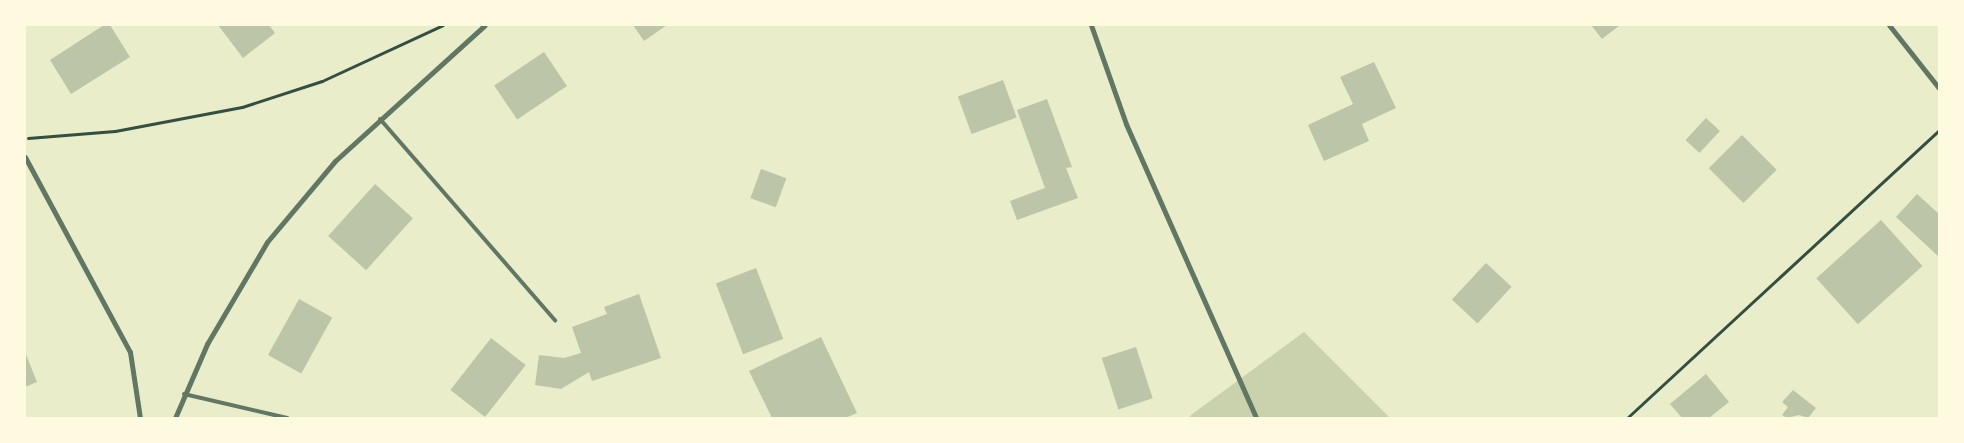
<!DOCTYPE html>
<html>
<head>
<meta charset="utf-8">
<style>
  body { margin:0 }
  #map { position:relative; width:1964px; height:443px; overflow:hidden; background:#e9edc9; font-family:Inter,sans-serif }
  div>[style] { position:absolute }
  .green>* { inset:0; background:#cad2ad }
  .building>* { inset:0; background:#bcc5a7; transform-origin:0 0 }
  .path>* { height:3px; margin:-1.5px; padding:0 1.5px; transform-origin:1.5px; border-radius:1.5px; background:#344e41 }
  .service>* { height:4px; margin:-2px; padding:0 2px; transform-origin:2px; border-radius:2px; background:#617663 }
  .minor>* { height:5px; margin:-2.5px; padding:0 2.5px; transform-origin:2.5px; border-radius:2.5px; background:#617663 }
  span { translate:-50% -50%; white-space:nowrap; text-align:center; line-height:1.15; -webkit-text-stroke:4.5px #fefae0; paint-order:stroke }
  .frame { position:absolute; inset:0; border:26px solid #fefae0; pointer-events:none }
</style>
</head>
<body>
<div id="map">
  <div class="green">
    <div style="clip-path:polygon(1304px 332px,1390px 418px,1189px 418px,1191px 415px)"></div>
  </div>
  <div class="building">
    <div style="clip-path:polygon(104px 25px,110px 25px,130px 57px,71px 94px,50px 60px)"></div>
    <div style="clip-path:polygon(218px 25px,269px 25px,275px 33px,243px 58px)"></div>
    <div style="clip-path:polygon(633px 25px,667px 25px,644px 41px)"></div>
    <div style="clip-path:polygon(1591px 25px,1620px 25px,1602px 39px)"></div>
    <div style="left:544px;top:52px;width:41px;height:60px;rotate:56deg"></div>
    <div style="clip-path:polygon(1374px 62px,1396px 108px,1362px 124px,1369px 141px,1324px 161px,1308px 125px,1353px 104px,1340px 77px)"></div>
    <div style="left:1003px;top:80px;width:40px;height:48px;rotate:70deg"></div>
    <div style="clip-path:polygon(1047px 99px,1072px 167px,1066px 168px,1078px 198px,1017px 220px,1010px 201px,1045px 188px,1017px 110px)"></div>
    <div style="left:1706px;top:118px;width:19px;height:30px;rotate:43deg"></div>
    <div style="left:1742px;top:135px;width:49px;height:47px;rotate:45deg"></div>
    <div style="left:761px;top:169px;width:27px;height:31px;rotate:20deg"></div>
    <div style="left:375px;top:184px;width:51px;height:70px;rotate:42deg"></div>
    <div style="clip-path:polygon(1917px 194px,1939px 214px,1939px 257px,1896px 217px)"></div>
    <div style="left:1881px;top:220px;width:62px;height:87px;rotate:48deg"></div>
    <div style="left:1486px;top:263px;width:35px;height:50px;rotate:43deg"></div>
    <div style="left:756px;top:268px;width:76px;height:43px;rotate:69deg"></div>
    <div style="clip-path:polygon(639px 294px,661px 358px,592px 381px,589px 372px,561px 389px,535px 385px,539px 355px,564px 358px,581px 353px,572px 327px,607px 314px,604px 307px)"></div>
    <div style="left:299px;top:299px;width:38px;height:64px;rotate:29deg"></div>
    <div style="clip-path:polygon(821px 337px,857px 413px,845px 418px,772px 418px,749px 371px)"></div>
    <div style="left:491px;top:338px;width:44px;height:66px;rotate:38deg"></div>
    <div style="left:1136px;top:347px;width:54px;height:36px;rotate:72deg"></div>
    <div style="clip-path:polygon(25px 352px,37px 382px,25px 387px)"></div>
    <div style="clip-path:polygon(1706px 374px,1729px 402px,1709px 418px,1682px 418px,1670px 404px)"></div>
    <div style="clip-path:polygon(1793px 390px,1816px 408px,1808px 418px,1799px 415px,1787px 418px,1782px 415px,1788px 407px,1782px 402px)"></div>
  </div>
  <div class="path">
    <div style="left:28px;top:138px;width:87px;rotate:-4.6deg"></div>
    <div style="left:115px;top:131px;width:129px;rotate:-10.7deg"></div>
    <div style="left:242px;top:107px;width:84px;rotate:-18deg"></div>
    <div style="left:322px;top:81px;width:133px;rotate:-24.8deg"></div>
    <div style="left:1627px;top:418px;width:425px;rotate:-42.7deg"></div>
  </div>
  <div class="service">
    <div style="left:380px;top:119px;width:267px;rotate:49deg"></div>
    <div style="left:184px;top:394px;width:106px;rotate:13.1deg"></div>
  </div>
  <div class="minor">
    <div style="left:1091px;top:25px;width:105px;rotate:70.5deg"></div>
    <div style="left:1126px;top:124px;width:321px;rotate:66.1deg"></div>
    <div style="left:1889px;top:25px;width:80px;rotate:51.6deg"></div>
    <div style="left:25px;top:157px;width:221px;rotate:61.7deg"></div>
    <div style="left:130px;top:352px;width:67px;rotate:81.4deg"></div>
    <div style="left:175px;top:418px;width:81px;rotate:-66.6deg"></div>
    <div style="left:207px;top:344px;width:118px;rotate:-59.5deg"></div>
    <div style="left:267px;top:242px;width:106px;rotate:-50deg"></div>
    <div style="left:335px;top:161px;width:202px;rotate:-42.2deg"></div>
  </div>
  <div class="frame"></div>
</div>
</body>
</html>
